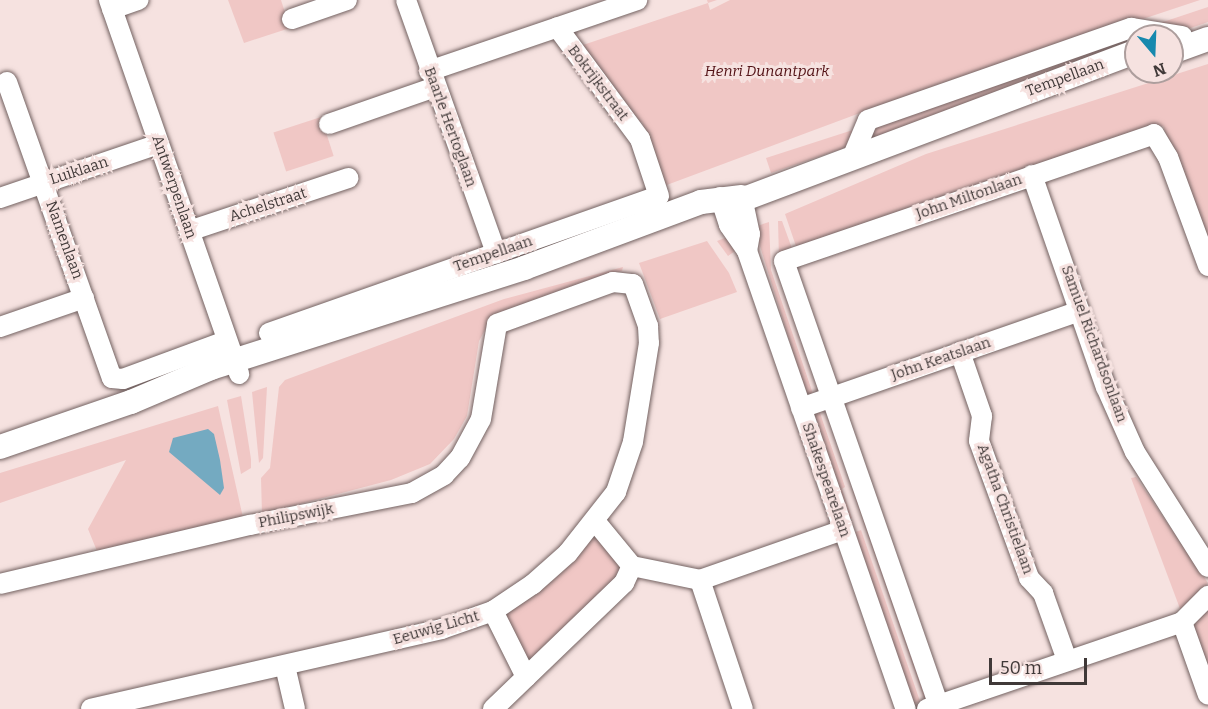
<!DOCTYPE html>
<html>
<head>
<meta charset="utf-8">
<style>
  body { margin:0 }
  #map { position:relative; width:1208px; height:709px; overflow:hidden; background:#f6e2e0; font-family:Bitter,serif }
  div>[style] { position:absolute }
  .green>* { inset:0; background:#f0c7c5; transform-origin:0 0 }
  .water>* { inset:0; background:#74aac1 }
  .roads { filter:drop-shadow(0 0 2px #736261) drop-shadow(0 0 2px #736261) }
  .minor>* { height:20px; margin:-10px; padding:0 10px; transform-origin:10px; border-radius:10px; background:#fff }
  .major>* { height:24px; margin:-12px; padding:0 12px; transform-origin:12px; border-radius:12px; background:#fff }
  span { translate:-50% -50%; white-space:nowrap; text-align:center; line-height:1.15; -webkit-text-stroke:6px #f6e2e0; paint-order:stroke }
  .park-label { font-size:15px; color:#511014; font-style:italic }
  .street-label { font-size:15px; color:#403938 }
  .north { position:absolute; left:1124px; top:24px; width:60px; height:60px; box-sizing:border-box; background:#f6e2e0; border:2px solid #ad9e9d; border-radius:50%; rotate:161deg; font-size:16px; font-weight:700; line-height:24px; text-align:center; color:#403938 }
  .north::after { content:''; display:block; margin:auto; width:21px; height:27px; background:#1789ae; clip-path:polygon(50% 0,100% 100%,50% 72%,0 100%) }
  .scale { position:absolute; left:989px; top:658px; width:98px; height:27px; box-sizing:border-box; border:3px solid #403938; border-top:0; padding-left:8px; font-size:18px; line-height:21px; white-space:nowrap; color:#403938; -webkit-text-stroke:4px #f6e2e0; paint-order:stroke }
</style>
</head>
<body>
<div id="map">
  <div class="green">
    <div style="clip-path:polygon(228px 0,281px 0,290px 28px,244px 43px)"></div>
    <div style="clip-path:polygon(707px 0,717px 0,708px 3px,710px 10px,730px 0,1200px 0,860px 113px,664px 186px,642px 122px,629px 127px,577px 47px,708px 3px)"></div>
    <div style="clip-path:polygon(1208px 7px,1208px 22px,1182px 31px,1157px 24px)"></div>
    <div style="clip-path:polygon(1136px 36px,1136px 47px,869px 139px,881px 120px)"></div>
    <div style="clip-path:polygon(1208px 64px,1208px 242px,1163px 126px,798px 252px,785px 214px,926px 154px)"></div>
    <div style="left:321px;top:117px;width:41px;height:50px;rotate:72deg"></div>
    <div style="clip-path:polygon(859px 128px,853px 145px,771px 173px,766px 158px)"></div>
    <div style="clip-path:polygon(778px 221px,782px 221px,794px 254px,779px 258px)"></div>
    <div style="clip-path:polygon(769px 222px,771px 270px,813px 394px,806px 394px,754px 227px)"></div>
    <div style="clip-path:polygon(730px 236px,735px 251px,728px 256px,717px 241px)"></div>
    <div style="clip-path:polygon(707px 241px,729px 273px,737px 292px,660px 319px,639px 263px)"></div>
    <div style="clip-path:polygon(623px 267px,622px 271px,490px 321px,479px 341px,467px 416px,454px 439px,430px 464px,391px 480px,262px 514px,261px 478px,270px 468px,279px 387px,285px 380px,504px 299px)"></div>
    <div style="clip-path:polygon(267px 387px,263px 458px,259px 463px,252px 392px)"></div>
    <div style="clip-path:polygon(241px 396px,251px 459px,251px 468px,241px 474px,227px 400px)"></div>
    <div style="clip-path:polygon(218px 406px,244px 522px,99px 556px,88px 529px,126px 460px,0 503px,0 473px)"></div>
    <div style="clip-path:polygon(819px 410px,845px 487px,842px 489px,852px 518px,847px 520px,812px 413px)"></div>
    <div style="clip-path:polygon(1136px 477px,1208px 583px,1182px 614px,1131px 478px)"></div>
    <div style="left:858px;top:488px;width:223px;height:6px;rotate:71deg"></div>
    <div style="left:861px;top:530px;width:182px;height:9px;rotate:71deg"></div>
    <div style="clip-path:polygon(601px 537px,626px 567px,535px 663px,523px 661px,504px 613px,572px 561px,592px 538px)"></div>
    <div style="clip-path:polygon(1208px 607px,1208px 668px,1193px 627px)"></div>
  </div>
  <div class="water">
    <div style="clip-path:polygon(208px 429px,214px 434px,220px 460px,224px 488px,220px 495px,169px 452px,173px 438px)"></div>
  </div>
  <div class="roads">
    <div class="minor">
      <div style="left:109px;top:0;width:396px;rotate:70.8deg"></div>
      <div style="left:406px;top:0;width:269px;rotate:70.4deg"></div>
      <div style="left:112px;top:9px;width:28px;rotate:-19deg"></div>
      <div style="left:292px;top:19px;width:58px;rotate:-19.1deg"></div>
      <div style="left:429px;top:71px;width:220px;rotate:-18.8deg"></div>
      <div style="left:7px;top:82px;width:314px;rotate:70.5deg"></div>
      <div style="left:112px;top:378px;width:11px;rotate:5deg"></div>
      <div style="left:123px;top:379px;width:110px;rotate:-20.3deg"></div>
      <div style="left:329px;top:124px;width:112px;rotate:-19.2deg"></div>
      <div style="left:852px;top:158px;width:41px;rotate:-67.2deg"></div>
      <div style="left:868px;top:120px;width:279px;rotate:-19.3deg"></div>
      <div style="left:1131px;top:28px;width:52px;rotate:8.9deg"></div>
      <div style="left:1032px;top:175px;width:225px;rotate:70.8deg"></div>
      <div style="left:1106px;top:387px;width:71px;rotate:66deg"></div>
      <div style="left:1135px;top:452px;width:136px;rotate:57.6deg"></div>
      <div style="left:720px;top:197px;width:29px;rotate:72deg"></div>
      <div style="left:729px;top:225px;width:32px;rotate:55deg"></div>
      <div style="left:747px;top:251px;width:485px;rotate:70.9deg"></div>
      <div style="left:742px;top:197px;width:38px;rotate:78deg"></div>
      <div style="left:750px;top:234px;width:17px;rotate:100deg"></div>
      <div style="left:0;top:198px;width:168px;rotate:-18.8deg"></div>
      <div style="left:189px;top:231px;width:168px;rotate:-18.4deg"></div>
      <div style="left:0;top:327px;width:89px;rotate:-19deg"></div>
      <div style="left:269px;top:333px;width:413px;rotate:-19.4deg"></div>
      <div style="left:659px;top:196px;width:60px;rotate:-108.4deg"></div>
      <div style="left:640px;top:139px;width:139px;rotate:-126.5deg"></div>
      <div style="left:960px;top:352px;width:68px;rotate:71deg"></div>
      <div style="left:982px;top:416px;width:25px;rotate:97deg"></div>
      <div style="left:979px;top:441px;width:146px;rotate:69.9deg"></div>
      <div style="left:1029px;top:578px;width:21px;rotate:47deg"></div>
      <div style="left:1043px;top:593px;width:71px;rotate:70.3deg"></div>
      <div style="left:801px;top:408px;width:295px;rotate:-19.2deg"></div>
      <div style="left:595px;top:521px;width:58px;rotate:50.6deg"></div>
      <div style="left:632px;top:566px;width:69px;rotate:11.6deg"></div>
      <div style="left:700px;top:580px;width:151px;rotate:-19.3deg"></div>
      <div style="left:700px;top:580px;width:136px;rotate:71.6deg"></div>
      <div style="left:0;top:584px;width:257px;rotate:-13.3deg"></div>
      <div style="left:250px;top:525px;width:165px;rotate:-11.2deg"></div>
      <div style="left:412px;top:493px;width:37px;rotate:-29deg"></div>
      <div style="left:444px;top:475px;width:23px;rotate:-47deg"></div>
      <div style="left:460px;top:458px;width:44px;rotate:-61.7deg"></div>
      <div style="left:481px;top:419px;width:96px;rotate:-80.4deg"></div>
      <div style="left:497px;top:324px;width:123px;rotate:-19.9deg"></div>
      <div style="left:613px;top:282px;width:20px;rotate:6deg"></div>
      <div style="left:633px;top:284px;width:45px;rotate:70.3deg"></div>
      <div style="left:648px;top:326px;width:17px;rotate:87deg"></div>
      <div style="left:649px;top:343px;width:100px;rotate:99.2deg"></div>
      <div style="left:633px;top:442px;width:53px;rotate:108.8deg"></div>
      <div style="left:616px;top:492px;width:78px;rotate:128.2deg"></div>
      <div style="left:568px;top:553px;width:47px;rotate:138.5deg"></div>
      <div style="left:533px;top:584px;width:48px;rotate:146deg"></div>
      <div style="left:493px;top:611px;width:54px;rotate:160.6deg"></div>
      <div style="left:442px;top:629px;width:360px;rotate:167.2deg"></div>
      <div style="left:493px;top:611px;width:74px;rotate:63.4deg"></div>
      <div style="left:1182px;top:622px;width:77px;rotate:70.4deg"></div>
      <div style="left:285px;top:666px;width:44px;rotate:76.9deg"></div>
      <div style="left:493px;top:709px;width:182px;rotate:-43.9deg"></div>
      <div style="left:624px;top:583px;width:19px;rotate:-65deg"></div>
      <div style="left:927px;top:709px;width:269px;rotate:-18.8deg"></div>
      <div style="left:1182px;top:622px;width:37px;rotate:-45deg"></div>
      <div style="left:940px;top:709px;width:474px;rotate:-109.2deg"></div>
      <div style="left:784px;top:261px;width:391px;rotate:-18.9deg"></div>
      <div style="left:1154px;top:134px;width:27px;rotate:59deg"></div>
      <div style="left:1168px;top:157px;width:116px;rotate:69.8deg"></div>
    </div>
    <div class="major">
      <div style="left:1172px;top:52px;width:38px;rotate:-20deg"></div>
      <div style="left:728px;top:205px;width:436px;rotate:-20.6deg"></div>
      <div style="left:0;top:447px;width:139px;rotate:-19deg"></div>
      <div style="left:131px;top:402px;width:87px;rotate:-23deg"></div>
      <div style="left:211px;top:368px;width:329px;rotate:-17.7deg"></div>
      <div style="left:524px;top:268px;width:189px;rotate:-20.4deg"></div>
      <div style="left:701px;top:202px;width:41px;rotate:-7deg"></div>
    </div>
  </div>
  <div class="park-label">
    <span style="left:767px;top:72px">Henri Dunantpark</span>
  </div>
  <div class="street-label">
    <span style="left:1065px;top:78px;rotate:-20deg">Tempellaan</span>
    <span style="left:598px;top:83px;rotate:53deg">Bokrijkstraat</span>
    <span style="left:450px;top:127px;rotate:70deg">Baarle Hertoglaan</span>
    <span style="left:79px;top:171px;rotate:-18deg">Luiklaan</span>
    <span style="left:174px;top:187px;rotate:71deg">Antwerpenlaan</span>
    <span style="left:969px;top:197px;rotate:-19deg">John Miltonlaan</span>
    <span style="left:268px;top:205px;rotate:-18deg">Achelstraat</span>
    <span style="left:64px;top:240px;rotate:70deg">Namenlaan</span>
    <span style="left:493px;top:254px;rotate:-19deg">Tempellaan</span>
    <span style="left:1094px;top:344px;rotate:70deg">Samuel Richardsonlaan</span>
    <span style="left:941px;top:359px;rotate:-19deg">John Keatslaan</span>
    <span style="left:826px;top:480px;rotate:71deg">Shakespearelaan</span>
    <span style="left:1005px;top:509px;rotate:70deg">Agatha Christielaan</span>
    <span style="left:296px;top:516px;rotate:-11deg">Philipswijk</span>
    <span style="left:436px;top:628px;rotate:-16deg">Eeuwig Licht</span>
  </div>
  <div class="north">N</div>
  <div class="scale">50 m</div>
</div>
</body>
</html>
